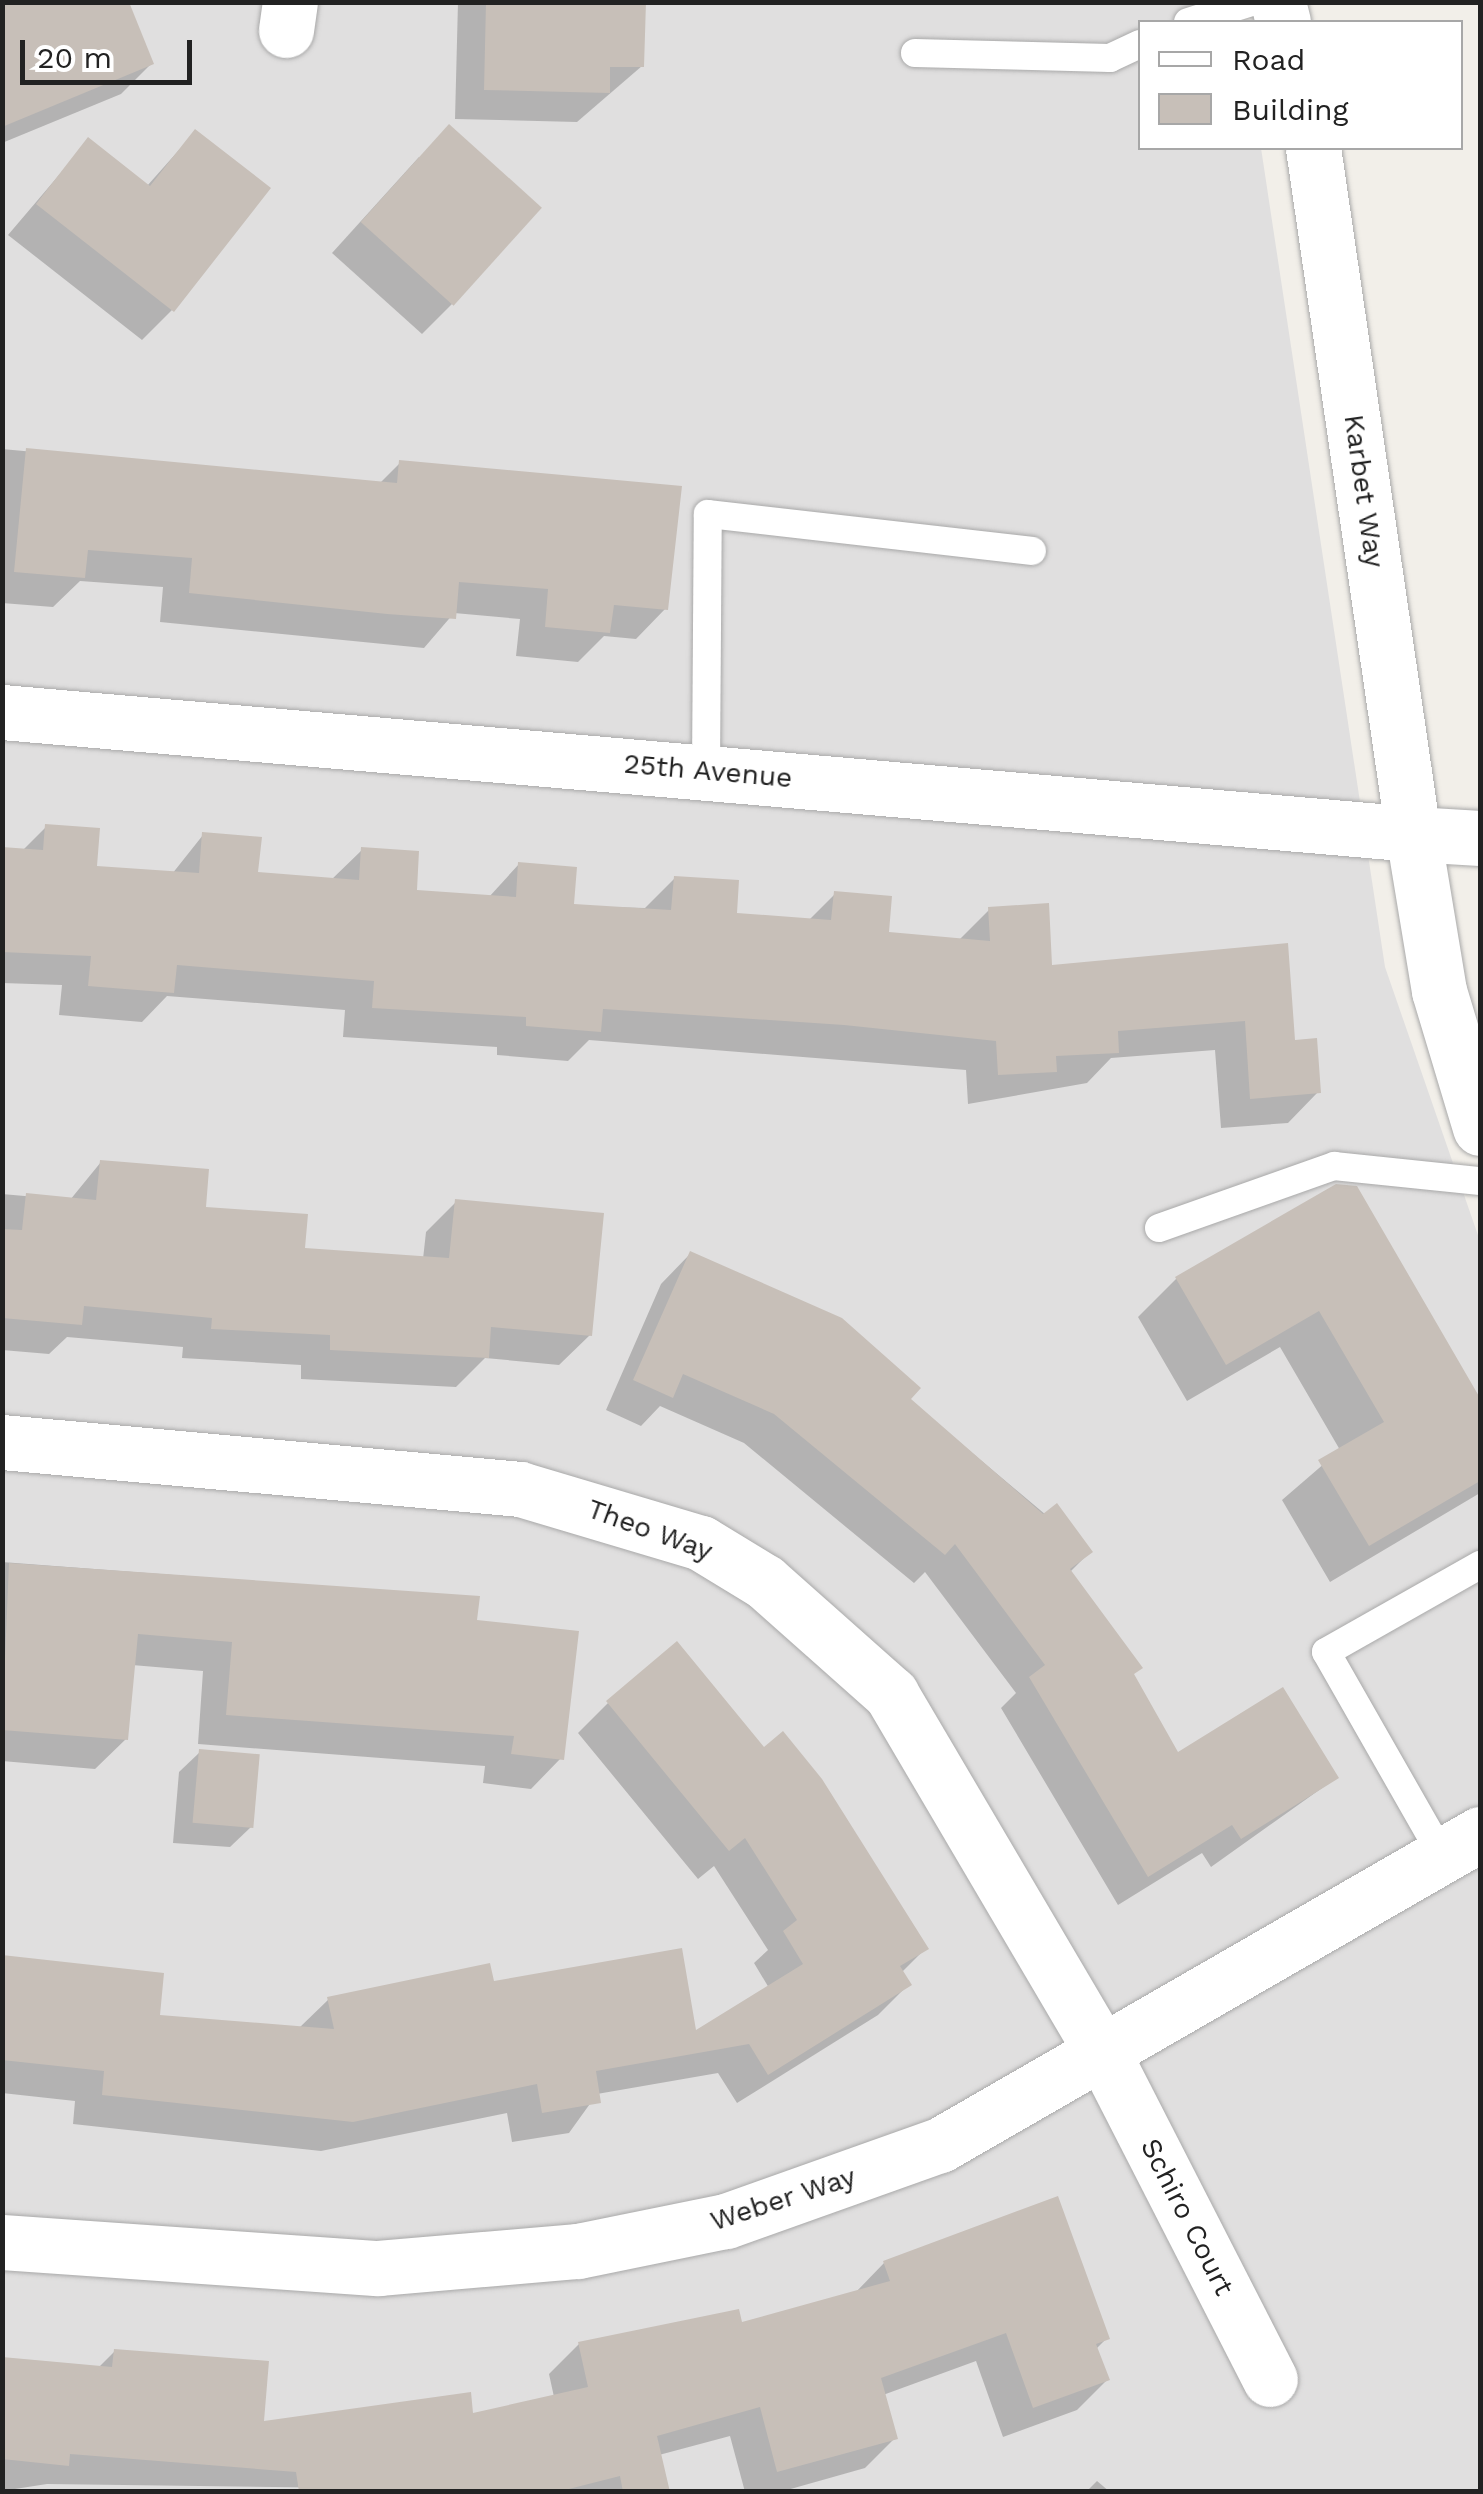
<!DOCTYPE html>
<html>
<head>
<meta charset="utf-8">
<style>
  body { margin:0 }
  #map { position:relative; width:1483px; height:2494px; overflow:hidden; background:#f2efe9; font-family:"Work Sans",sans-serif }
  div>[style] { position:absolute }
  .residential>* { inset:0; background:#e0dfdf }
  .shadow>* { inset:0; background:#0003 }
  .building>* { inset:0; background:#c7bfb8; transform-origin:0 0 }
  .roads { filter:drop-shadow(0 0 2px #a9a9a9) drop-shadow(0 0 2px #a9a9a9) }
  .service>* { height:28px; margin:-14px; padding:0 14px; transform-origin:14px; border-radius:14px; background:#fff }
  .minor>* { height:55px; margin:-27.5px; padding:0 27.5px; transform-origin:27.5px; border-radius:27.5px; background:#fff }
  .tertiary>* { height:55px; margin:-27.5px; padding:0 27.5px; transform-origin:27.5px; border-radius:27.5px; background:#fff }
  span { translate:-50% -50%; white-space:nowrap; text-align:center; line-height:1.15; -webkit-text-stroke:8px #fff; paint-order:stroke }
  .street-label { font-size:28px; color:#222 }
  .frame { position:absolute; inset:0; border:5px solid #222; pointer-events:none }
  .legend { position:absolute; left:1138px; top:20px; width:325px; height:130px; box-sizing:border-box; background:#fff; border:2px solid #a7a7a7; margin:0; padding:12px 18px; list-style:none; font-size:30px; color:#222 }
  .legend li { display:flex; align-items:center; gap:20px; height:50px }
  .legend b { width:50px; border:2px solid #a7a7a7 }
  .scale { position:absolute; left:20px; top:40px; width:172px; height:45px; box-sizing:border-box; border:5px solid #222; border-top:0; padding-left:12px; font-size:30px; line-height:35px; white-space:nowrap; color:#222; -webkit-text-stroke:8px #fff; paint-order:stroke }
</style>
</head>
<body>
<div id="map">
  <div class="residential">
    <div style="clip-path:polygon(3px 3px,1233px 3px,1237px 22px,1140px 22px,1140px 148px,1261px 148px,1385px 967px,1480px 1241px,1480px 2491px,3px 2492px)"></div>
  </div>
  <div class="shadow">
    <div style="clip-path:polygon(2px 2px,151px 64px,121px 94px,2px 143px)"></div>
    <div style="clip-path:polygon(458px 2px,643px 2px,642px 66px,577px 122px,455px 119px)"></div>
    <div style="clip-path:polygon(195px 132px,172px 310px,142px 340px,8px 235px,88px 141px,147px 186px)"></div>
    <div style="clip-path:polygon(419px 157px,452px 304px,422px 334px,332px 253px)"></div>
    <div style="clip-path:polygon(2px 449px,379px 484px,400px 463px,666px 608px,636px 639px,604px 636px,578px 662px,516px 656px,520px 619px,454px 613px,424px 648px,160px 622px,163px 587px,80px 581px,53px 607px,2px 603px)"></div>
    <div style="clip-path:polygon(46px 827px,94px 868px,172px 874px,203px 835px,256px 875px,331px 880px,362px 850px,414px 892px,489px 897px,519px 864px,571px 906px,645px 908px,675px 878px,734px 916px,808px 921px,835px 894px,886px 935px,958px 941px,989px 910px,1050px 968px,1285px 945px,1293px 1043px,1318px 1092px,1288px 1123px,1221px 1128px,1215px 1050px,1111px 1058px,1087px 1083px,968px 1104px,966px 1070px,589px 1040px,568px 1061px,497px 1055px,497px 1047px,343px 1037px,345px 1010px,167px 996px,142px 1022px,59px 1015px,62px 985px,2px 983px,2px 849px,22px 851px)"></div>
    <div style="clip-path:polygon(101px 1162px,302px 1250px,423px 1259px,426px 1232px,456px 1202px,590px 1335px,559px 1365px,485px 1358px,456px 1387px,301px 1379px,301px 1365px,182px 1358px,183px 1347px,67px 1337px,49px 1354px,2px 1350px,2px 1194px,70px 1200px)"></div>
    <div style="clip-path:polygon(1337px 1186px,1355px 1188px,1480px 1403px,1480px 1493px,1330px 1582px,1282px 1500px,1340px 1450px,1280px 1347px,1187px 1401px,1138px 1317px,1176px 1279px)"></div>
    <div style="clip-path:polygon(690px 1254px,908px 1399px,1090px 1552px,1070px 1572px,1177px 1756px,1336px 1778px,1211px 1867px,1202px 1853px,1118px 1905px,1001px 1708px,1016px 1693px,925px 1572px,914px 1583px,744px 1443px,660px 1406px,641px 1426px,606px 1410px,661px 1284px)"></div>
    <div style="clip-path:polygon(2px 1562px,477px 1598px,475px 1622px,561px 1758px,531px 1789px,483px 1783px,485px 1766px,198px 1744px,203px 1671px,132px 1665px,126px 1739px,95px 1769px,2px 1761px)"></div>
    <div style="clip-path:polygon(608px 1703px,926px 1948px,901px 1973px,908px 1985px,878px 2015px,737px 2103px,718px 2073px,597px 2094px,569px 2133px,512px 2142px,507px 2113px,321px 2151px,73px 2124px,75px 2101px,2px 2093px,2px 1958px,158px 2017px,299px 2028px,329px 1999px,492px 1984px,694px 2034px,769px 1988px,754px 1963px,768px 1950px,714px 1866px,698px 1879px,578px 1733px)"></div>
    <div style="clip-path:polygon(200px 1752px,251px 1827px,230px 1847px,173px 1843px,179px 1772px)"></div>
    <div style="clip-path:polygon(884px 2263px,1107px 2338px,1095px 2350px,1107px 2380px,1077px 2410px,1003px 2437px,976px 2361px,883px 2395px,895px 2438px,865px 2468px,780px 2492px,745px 2492px,730px 2436px,659px 2455px,667px 2492px,47px 2484px,2px 2491px,2px 2359px,98px 2368px,115px 2351px,261px 2424px,471px 2416px,554px 2397px,549px 2374px,579px 2344px,740px 2325px,855px 2293px)"></div>
    <div style="clip-path:polygon(1097px 2481px,1110px 2492px,1086px 2492px)"></div>
  </div>
  <div class="building">
    <div style="clip-path:polygon(2px 2px,129px 2px,154px 64px,2px 127px)"></div>
    <div style="clip-path:polygon(486px 2px,646px 2px,644px 67px,610px 67px,610px 93px,484px 90px)"></div>
    <div style="left:449px;top:124px;width:125px;height:132px;rotate:42deg"></div>
    <div style="clip-path:polygon(195px 129px,271px 188px,174px 312px,36px 204px,88px 137px,150px 186px)"></div>
    <div style="clip-path:polygon(26px 448px,397px 483px,399px 460px,682px 486px,668px 610px,614px 605px,610px 633px,545px 627px,548px 589px,459px 582px,456px 619px,387px 614px,189px 593px,192px 558px,88px 550px,85px 578px,14px 572px)"></div>
    <div style="clip-path:polygon(45px 824px,100px 828px,97px 866px,199px 873px,202px 832px,262px 837px,258px 872px,359px 880px,361px 847px,419px 851px,417px 890px,516px 897px,518px 862px,577px 867px,574px 904px,671px 910px,674px 876px,739px 880px,737px 913px,831px 920px,834px 891px,892px 896px,889px 932px,990px 941px,988px 907px,1049px 903px,1052px 965px,1288px 943px,1295px 1040px,1317px 1038px,1321px 1093px,1250px 1099px,1245px 1021px,1118px 1031px,1119px 1053px,1056px 1056px,1057px 1072px,998px 1075px,996px 1041px,844px 1025px,603px 1009px,601px 1032px,526px 1026px,526px 1017px,372px 1008px,374px 981px,177px 965px,174px 993px,88px 986px,91px 956px,2px 952px,2px 847px,43px 850px)"></div>
    <div style="clip-path:polygon(100px 1160px,209px 1169px,206px 1207px,308px 1214px,305px 1248px,449px 1258px,455px 1199px,604px 1213px,592px 1336px,491px 1327px,489px 1358px,330px 1350px,330px 1335px,211px 1329px,212px 1318px,84px 1306px,82px 1325px,2px 1318px,2px 1229px,22px 1230px,26px 1193px,96px 1200px)"></div>
    <div style="clip-path:polygon(1336px 1184px,1357px 1186px,1480px 1398px,1480px 1481px,1369px 1546px,1318px 1460px,1384px 1422px,1319px 1311px,1226px 1365px,1175px 1277px)"></div>
    <div style="clip-path:polygon(690px 1251px,842px 1318px,921px 1388px,911px 1399px,1043px 1514px,1057px 1503px,1093px 1552px,1070px 1569px,1143px 1668px,1134px 1674px,1178px 1752px,1283px 1687px,1339px 1778px,1241px 1839px,1232px 1825px,1148px 1877px,1029px 1677px,1045px 1665px,955px 1544px,945px 1555px,774px 1414px,683px 1374px,673px 1398px,633px 1380px)"></div>
    <div style="clip-path:polygon(9px 1563px,480px 1596px,477px 1620px,579px 1631px,564px 1760px,511px 1754px,514px 1736px,226px 1715px,232px 1642px,138px 1634px,128px 1740px,2px 1730px)"></div>
    <div style="clip-path:polygon(677px 1641px,764px 1747px,783px 1731px,822px 1779px,929px 1949px,900px 1966px,912px 1985px,768px 2075px,749px 2044px,596px 2071px,601px 2103px,542px 2113px,537px 2084px,353px 2122px,102px 2095px,104px 2071px,2px 2060px,2px 1955px,164px 1973px,160px 2015px,334px 2029px,327px 1997px,490px 1963px,494px 1981px,682px 1948px,696px 2030px,803px 1964px,783px 1931px,797px 1920px,745px 1838px,729px 1851px,606px 1701px)"></div>
    <div style="left:199px;top:1749px;width:61px;height:74px;rotate:5deg"></div>
    <div style="clip-path:polygon(1058px 2196px,1110px 2339px,1096px 2344px,1110px 2380px,1033px 2408px,1006px 2333px,881px 2378px,898px 2439px,777px 2472px,760px 2407px,657px 2436px,670px 2492px,623px 2492px,620px 2476px,557px 2492px,299px 2492px,296px 2472px,70px 2454px,69px 2466px,2px 2459px,2px 2357px,112px 2367px,114px 2349px,269px 2361px,264px 2421px,471px 2392px,473px 2413px,588px 2387px,578px 2342px,739px 2309px,742px 2322px,890px 2281px,883px 2261px)"></div>
  </div>
  <div class="roads">
    <div class="service">
      <div style="left:1188px;top:22px;width:67px;rotate:-17.4deg"></div>
      <div style="left:915px;top:53px;width:195px;rotate:1.5deg"></div>
      <div style="left:1110px;top:58px;width:33px;rotate:-25deg"></div>
      <div style="left:706px;top:770px;width:256px;rotate:-89.6deg"></div>
      <div style="left:708px;top:514px;width:326px;rotate:6.5deg"></div>
      <div style="left:1159px;top:1228px;width:186px;rotate:-19.5deg"></div>
      <div style="left:1334px;top:1166px;width:147px;rotate:5.9deg"></div>
      <div style="left:1443px;top:1857px;width:236px;rotate:-119.7deg"></div>
      <div style="left:1326px;top:1652px;width:177px;rotate:-29.5deg"></div>
    </div>
    <div class="minor">
      <div style="left:1278px;top:2px;width:21px;rotate:76deg"></div>
      <div style="left:286px;top:30px;width:28px;rotate:-82deg"></div>
      <div style="left:2px;top:712px;width:1416px;rotate:4.94deg"></div>
      <div style="left:1413px;top:834px;width:693px;rotate:-98.29deg"></div>
      <div style="left:2px;top:1442px;width:520px;rotate:5.18deg"></div>
      <div style="left:520px;top:1489px;width:189px;rotate:16.6deg"></div>
      <div style="left:701px;top:1543px;width:75px;rotate:31.4deg"></div>
      <div style="left:765px;top:1582px;width:169px;rotate:41.6deg"></div>
      <div style="left:891px;top:1694px;width:419px;rotate:59.5deg"></div>
      <div style="left:1104px;top:2055px;width:364px;rotate:62.9deg"></div>
      <div style="left:2px;top:2242px;width:377px;rotate:4deg"></div>
      <div style="left:378px;top:2268px;width:201px;rotate:-4.9deg"></div>
      <div style="left:578px;top:2251px;width:151px;rotate:-11.5deg"></div>
      <div style="left:726px;top:2221px;width:227px;rotate:-19.6deg"></div>
      <div style="left:940px;top:2145px;width:623px;rotate:-29.94deg"></div>
    </div>
    <div class="tertiary">
      <div style="left:1480px;top:838px;width:67px;rotate:-176.6deg"></div>
      <div style="left:1413px;top:834px;width:159px;rotate:80.6deg"></div>
      <div style="left:1439px;top:991px;width:143px;rotate:73.3deg"></div>
    </div>
  </div>
  <div class="street-label">
    <span style="left:1364px;top:491px;rotate:82deg">Karbet Way</span>
    <span style="left:708px;top:771px;rotate:5deg">25th Avenue</span>
    <span style="left:650px;top:1530px;rotate:20deg">Theo Way</span>
    <span style="left:783px;top:2199px;rotate:-18deg">Weber Way</span>
    <span style="left:1187px;top:2217px;rotate:63deg">Schiro Court</span>
  </div>
  <div class="frame"></div>
  <ul class="legend">
  <li><b style="height:12px;background:#fff"></b>Road</li>
  <li><b style="height:28px;background:#c7bfb8"></b>Building</li>
  </ul>
  <div class="scale">20 m</div>
</div>
</body>
</html>
